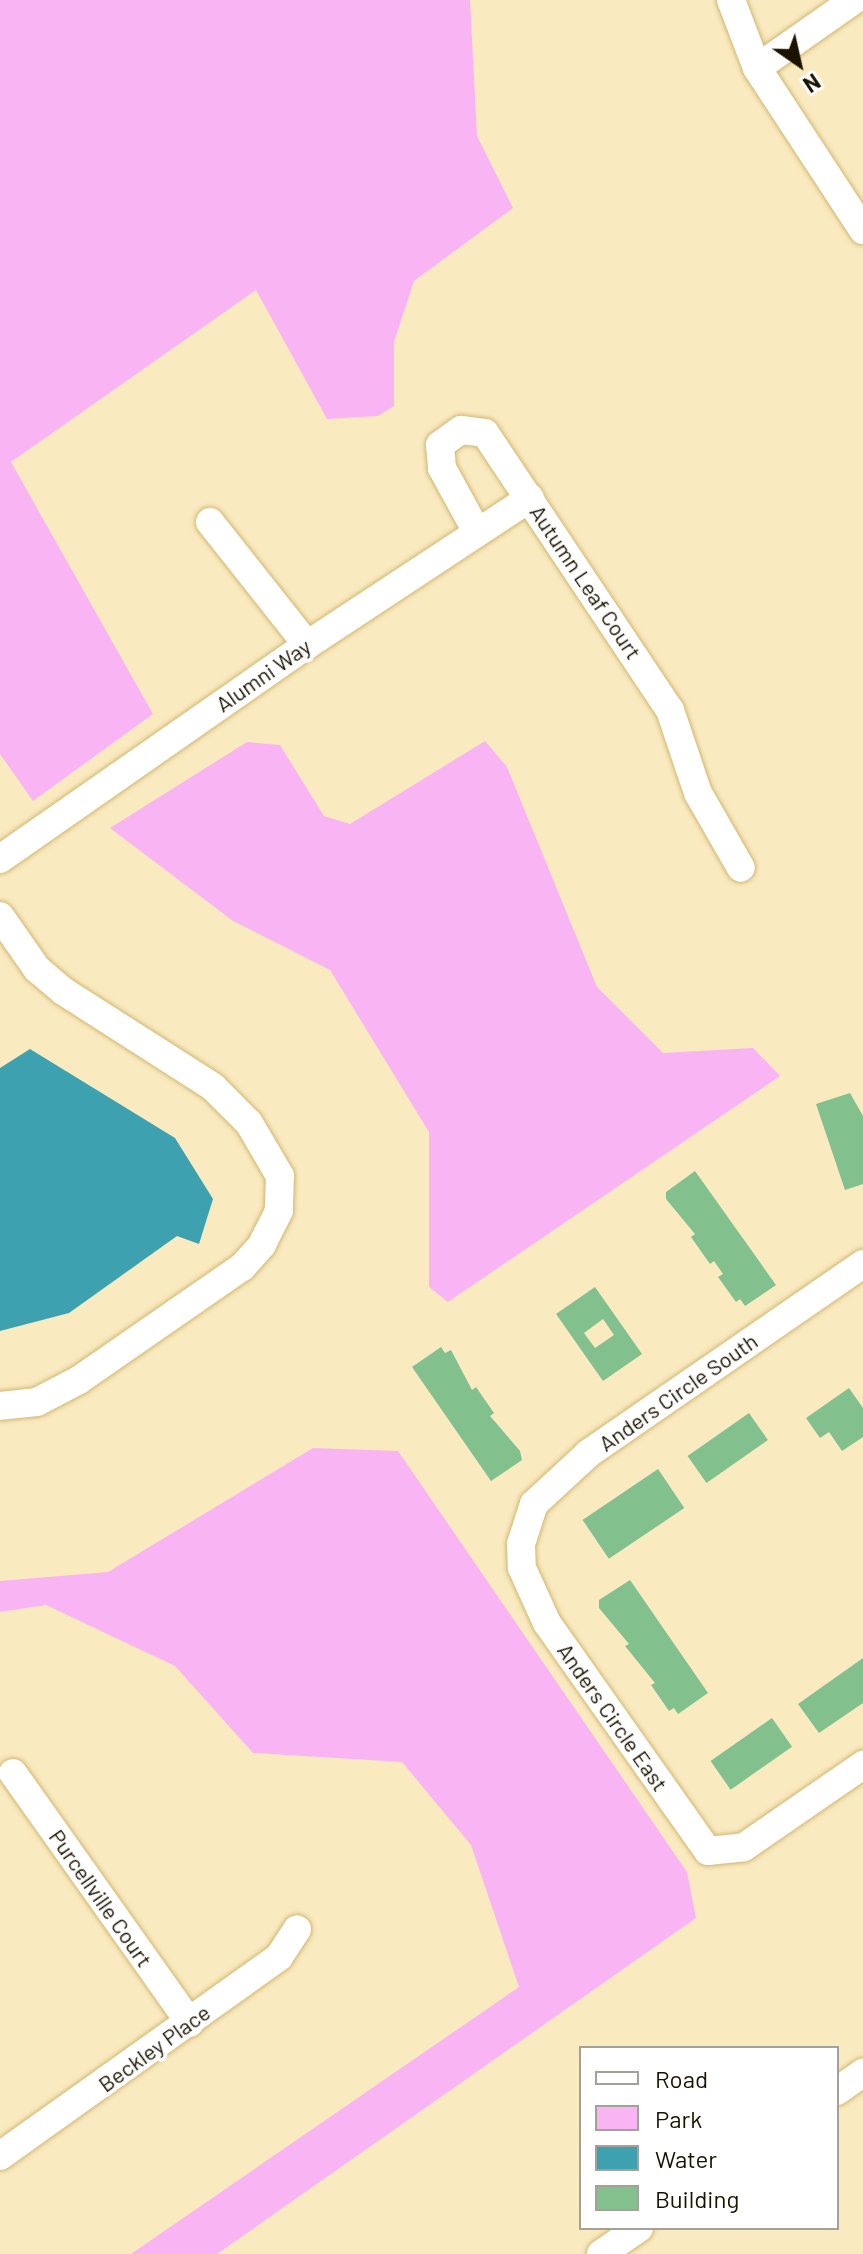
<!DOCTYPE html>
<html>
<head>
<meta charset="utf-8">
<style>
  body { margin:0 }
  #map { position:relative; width:863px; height:2254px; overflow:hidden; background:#faeac0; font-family:Barlow,sans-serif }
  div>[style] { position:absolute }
  .green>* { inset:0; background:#f9b4f3 }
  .water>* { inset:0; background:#3ea1b0 }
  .building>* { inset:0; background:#82c08e; transform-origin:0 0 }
  .roads { filter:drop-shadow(0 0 2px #d2b770) drop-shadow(0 0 2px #d2b770) }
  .minor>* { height:28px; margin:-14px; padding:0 14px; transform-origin:14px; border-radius:14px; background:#fff }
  span { translate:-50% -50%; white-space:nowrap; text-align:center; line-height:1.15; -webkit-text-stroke:8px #fff; paint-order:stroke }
  .street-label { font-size:22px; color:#1b1300 }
  .legend { position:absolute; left:579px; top:2046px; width:260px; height:184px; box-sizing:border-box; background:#fff; border:2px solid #a4a199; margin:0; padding:10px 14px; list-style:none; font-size:24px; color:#1b1300 }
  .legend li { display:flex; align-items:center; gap:16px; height:40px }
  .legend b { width:40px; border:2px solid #a4a199 }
  .north { position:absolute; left:759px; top:24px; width:80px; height:80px; -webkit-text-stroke:6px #fff; paint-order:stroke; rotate:146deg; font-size:22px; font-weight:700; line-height:32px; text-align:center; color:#1b1300 }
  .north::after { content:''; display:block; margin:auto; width:28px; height:36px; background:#1b1300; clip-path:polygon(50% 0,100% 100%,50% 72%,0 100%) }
</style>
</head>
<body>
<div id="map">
  <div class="green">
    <div style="clip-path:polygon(0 0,470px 0,477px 136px,513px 208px,414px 281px,394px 342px,394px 406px,378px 416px,327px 419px,256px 290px,11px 462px,153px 714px,33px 801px,0 754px)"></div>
    <div style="clip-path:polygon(485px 741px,507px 767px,597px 987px,663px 1053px,753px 1048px,780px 1076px,448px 1302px,429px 1287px,429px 1132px,330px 970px,233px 921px,110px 828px,247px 742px,280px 745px,324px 816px,350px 824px)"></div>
    <div style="clip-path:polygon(313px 1448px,398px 1451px,687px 1872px,696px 1918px,217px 2254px,131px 2254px,519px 1987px,471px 1845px,402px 1762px,253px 1753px,175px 1666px,46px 1605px,0 1612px,0 1581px,108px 1572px)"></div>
  </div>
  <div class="water">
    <div style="clip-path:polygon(30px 1049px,175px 1138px,213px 1199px,199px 1244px,177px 1236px,69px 1313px,0 1331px,0 1068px)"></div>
  </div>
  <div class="building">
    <div style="clip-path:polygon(850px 1093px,863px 1116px,863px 1184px,845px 1190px,816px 1104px)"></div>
    <div style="clip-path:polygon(695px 1171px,776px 1285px,745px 1306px,740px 1299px,736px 1302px,718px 1277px,723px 1274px,714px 1261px,710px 1264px,691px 1237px,695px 1234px,666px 1199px,666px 1192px)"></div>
    <div style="clip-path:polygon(evenodd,595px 1287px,642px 1354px,603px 1381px,556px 1314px,595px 1287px,603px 1319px,614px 1335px,595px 1348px,584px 1333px,603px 1319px)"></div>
    <div style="clip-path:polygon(441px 1347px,445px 1353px,451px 1350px,472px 1390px,476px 1387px,494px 1413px,490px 1416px,520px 1451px,522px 1460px,491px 1481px,412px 1367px)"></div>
    <div style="clip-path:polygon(849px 1388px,863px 1408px,863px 1437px,842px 1451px,829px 1432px,820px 1438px,806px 1418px)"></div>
    <div style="left:749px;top:1413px;width:33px;height:75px;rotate:55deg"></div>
    <div style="left:658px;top:1469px;width:47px;height:91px;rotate:56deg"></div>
    <div style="clip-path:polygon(630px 1580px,708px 1693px,678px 1714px,674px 1708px,669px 1711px,651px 1685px,655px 1683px,625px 1646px,629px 1644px,599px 1608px,599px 1600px)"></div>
    <div style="clip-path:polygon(863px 1658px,863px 1703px,819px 1733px,798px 1704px)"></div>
    <div style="left:772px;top:1718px;width:35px;height:75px;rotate:55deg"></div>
  </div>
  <div class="roads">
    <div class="minor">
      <div style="left:731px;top:0;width:73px;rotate:69.1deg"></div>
      <div style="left:757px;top:68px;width:194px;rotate:56.8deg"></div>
      <div style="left:757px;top:68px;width:118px;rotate:-35deg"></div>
      <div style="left:210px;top:522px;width:157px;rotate:51.7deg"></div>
      <div style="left:477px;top:532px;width:73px;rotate:-118.7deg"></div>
      <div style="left:442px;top:468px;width:23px;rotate:-95deg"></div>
      <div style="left:440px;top:445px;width:26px;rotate:-36deg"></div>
      <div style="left:461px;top:430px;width:24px;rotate:7deg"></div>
      <div style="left:485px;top:433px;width:333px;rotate:56.3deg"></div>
      <div style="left:670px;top:710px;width:88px;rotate:71.4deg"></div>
      <div style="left:698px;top:793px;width:86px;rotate:60.2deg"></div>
      <div style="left:0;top:859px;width:374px;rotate:-34.9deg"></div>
      <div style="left:307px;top:645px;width:267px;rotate:-33.4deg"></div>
      <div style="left:0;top:916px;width:65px;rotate:55.1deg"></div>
      <div style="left:37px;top:969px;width:34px;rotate:40deg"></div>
      <div style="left:63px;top:991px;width:178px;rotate:32.6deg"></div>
      <div style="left:213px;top:1087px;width:51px;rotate:45deg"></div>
      <div style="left:249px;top:1123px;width:61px;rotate:59.7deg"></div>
      <div style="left:280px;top:1176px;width:35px;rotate:92deg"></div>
      <div style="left:279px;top:1211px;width:38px;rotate:117deg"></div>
      <div style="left:262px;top:1245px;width:30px;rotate:132deg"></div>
      <div style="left:242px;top:1267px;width:198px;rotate:145.3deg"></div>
      <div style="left:79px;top:1380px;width:47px;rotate:152.4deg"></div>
      <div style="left:37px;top:1402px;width:37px;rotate:174deg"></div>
      <div style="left:863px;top:1264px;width:334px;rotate:145.4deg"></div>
      <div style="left:588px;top:1454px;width:74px;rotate:137.2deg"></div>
      <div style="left:534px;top:1504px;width:42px;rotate:108deg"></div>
      <div style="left:521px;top:1544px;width:24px;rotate:88deg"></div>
      <div style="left:522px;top:1568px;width:60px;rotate:65.6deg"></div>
      <div style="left:547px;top:1623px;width:279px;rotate:54.8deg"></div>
      <div style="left:708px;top:1851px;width:36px;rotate:-6deg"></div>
      <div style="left:744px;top:1847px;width:145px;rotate:-34.6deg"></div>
      <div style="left:13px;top:1773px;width:306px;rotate:54.7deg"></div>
      <div style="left:837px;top:2091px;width:32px;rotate:-35deg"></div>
      <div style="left:0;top:2156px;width:343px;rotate:-35.5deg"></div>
      <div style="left:279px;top:1957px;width:33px;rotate:-57deg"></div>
      <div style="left:601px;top:2254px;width:46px;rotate:-34.4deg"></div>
    </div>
  </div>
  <div class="street-label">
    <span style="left:586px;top:582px;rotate:56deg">Autumn Leaf Court</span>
    <span style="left:263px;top:675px;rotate:-35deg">Alumni Way</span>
    <span style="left:678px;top:1392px;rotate:-35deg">Anders Circle South</span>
    <span style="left:613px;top:1717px;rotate:55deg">Anders Circle East</span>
    <span style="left:101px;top:1898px;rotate:55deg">Purcellville Court</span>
    <span style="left:154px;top:2048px;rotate:-36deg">Beckley Place</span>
  </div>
  <ul class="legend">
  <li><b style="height:10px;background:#fff"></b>Road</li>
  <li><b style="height:22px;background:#f9b4f3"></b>Park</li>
  <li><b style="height:22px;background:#3ea1b0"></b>Water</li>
  <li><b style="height:22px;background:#82c08e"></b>Building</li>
  </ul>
  <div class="north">N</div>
</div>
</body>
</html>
